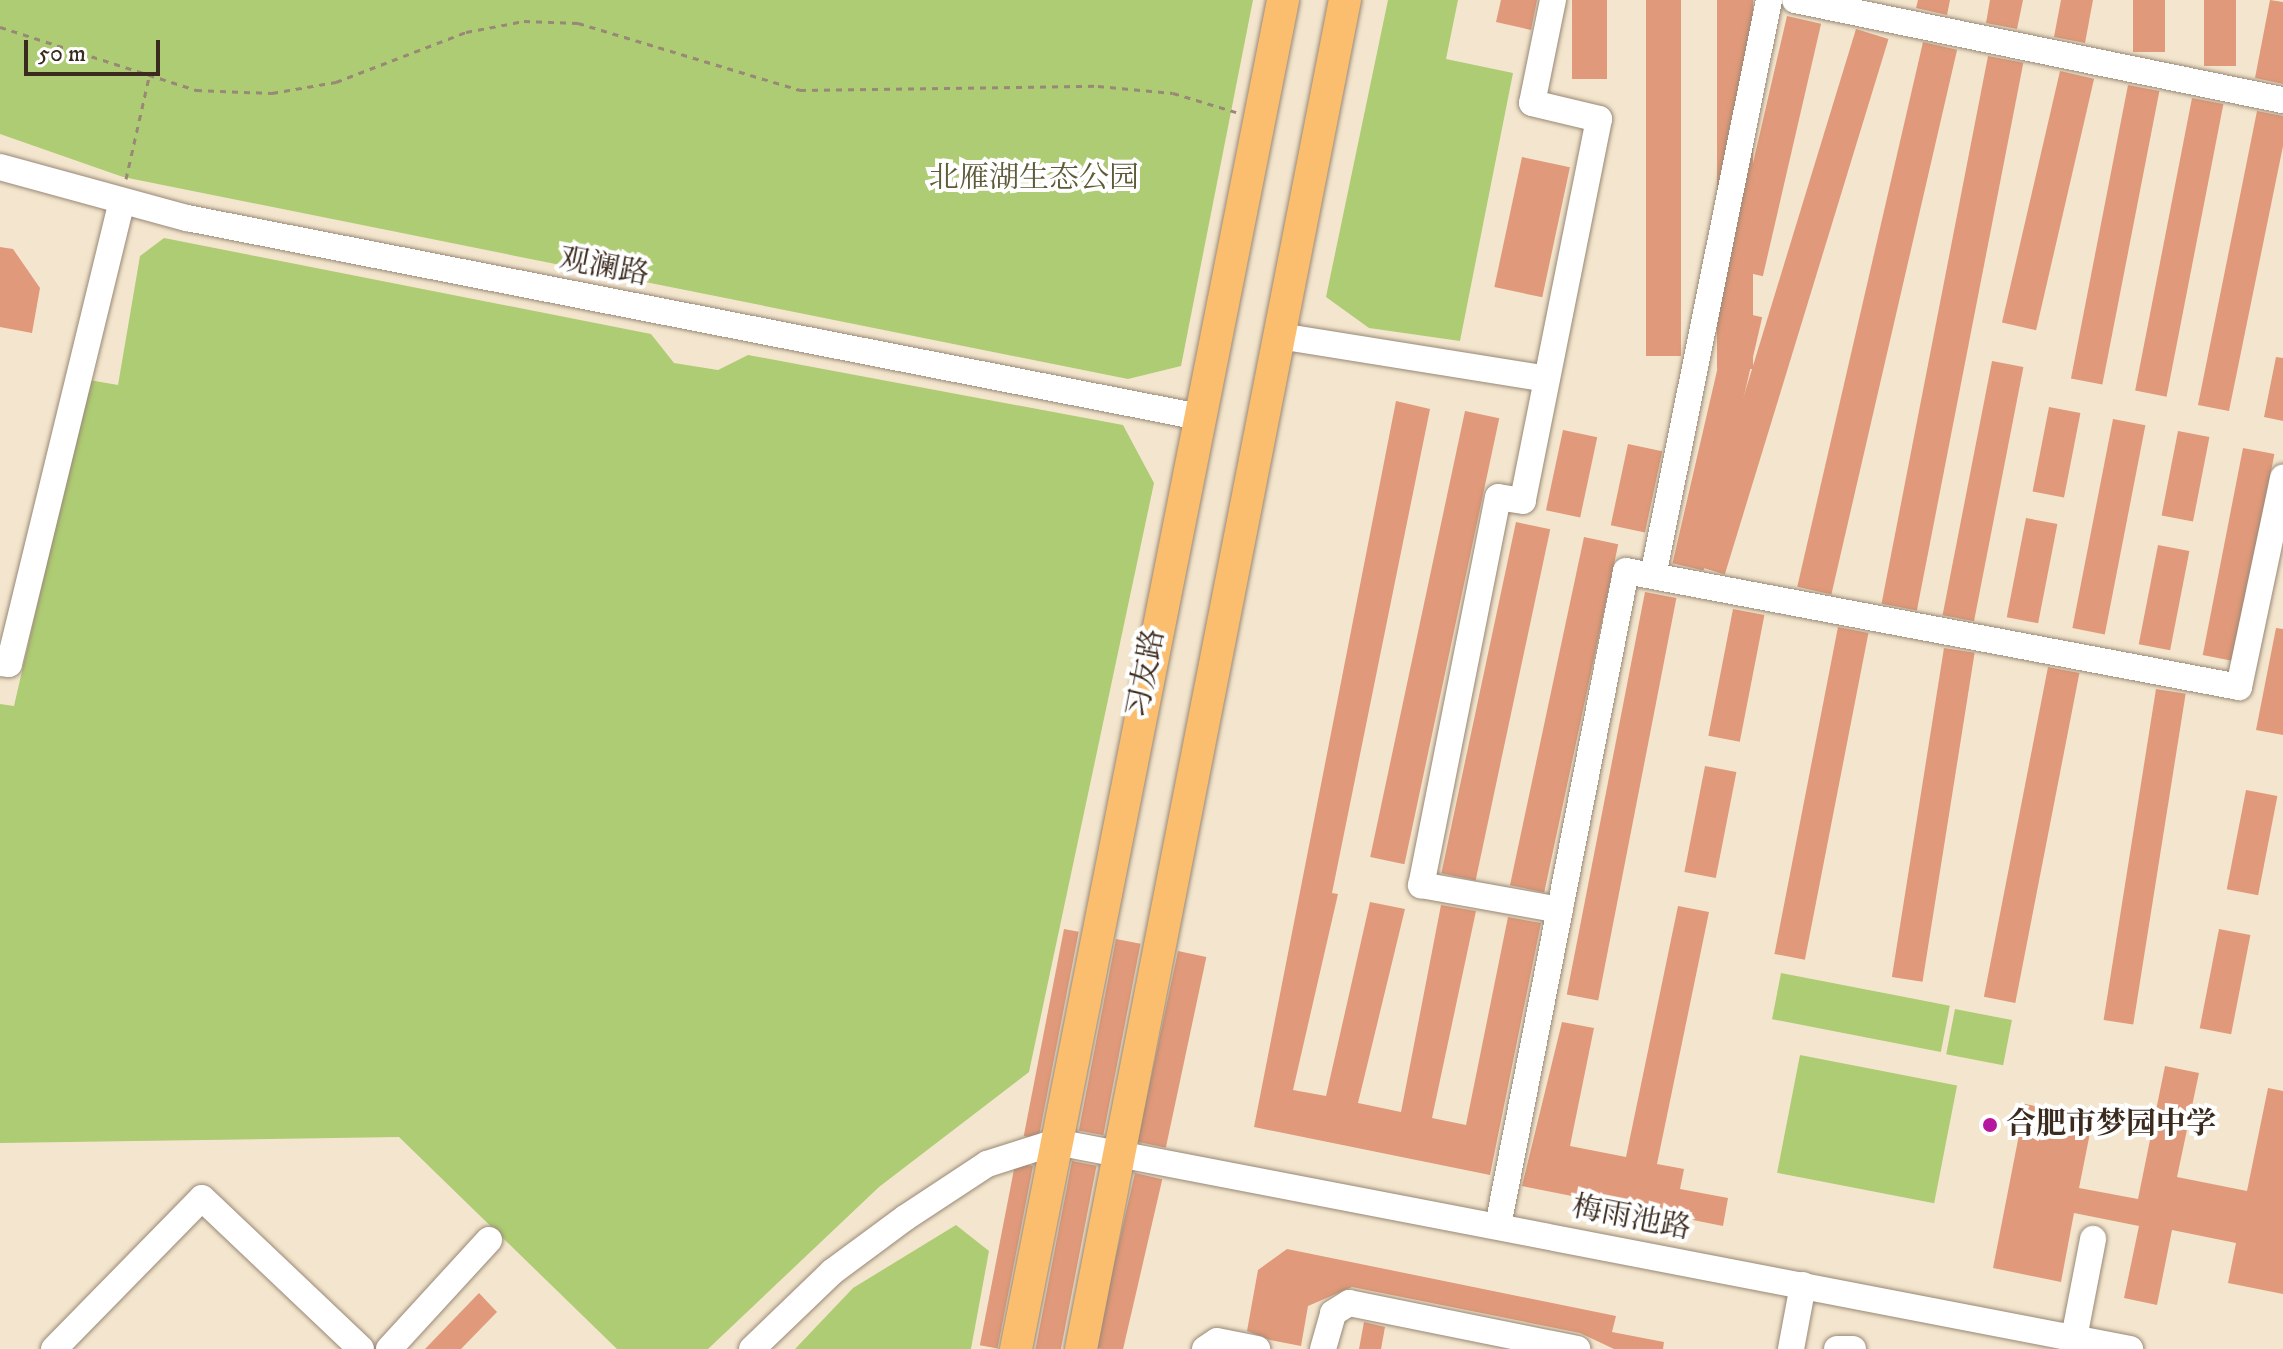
<!DOCTYPE html>
<html>
<head>
<meta charset="utf-8">
<style>
  body { margin:0 }
  #map { position:relative; width:2283px; height:1349px; overflow:hidden; background:#f4e6ce; font-family:"IM FELL DW Pica","Noto Serif SC",serif }
  div>[style] { position:absolute }
  .green>* { inset:0; background:#aecc73; transform-origin:0 0 }
  .building>* { inset:0; background:#e0997a; transform-origin:0 0 }
  .path>* { height:3px; margin-top:-1.5px; transform-origin:0; background:repeating-linear-gradient(90deg,#988876 0 6px,transparent 0 12px) }
  .roads { filter:drop-shadow(0 0 2px #988876) drop-shadow(0 0 2px #988876) }
  .minor>* { height:26px; margin:-13px; padding:0 13px; transform-origin:13px; border-radius:13px; background:#fff }
  .major>* { height:32px; margin:-16px; padding:0 16px; transform-origin:16px; border-radius:16px; background:#fabe6e }
  .dots>* { width:22px; height:22px; translate:-50% -50%; box-sizing:border-box; border:4px solid #fff; border-radius:50% }
  span { translate:-50% -50%; white-space:nowrap; text-align:center; line-height:1.15; -webkit-text-stroke:8px #fff; paint-order:stroke }
  .park-label { font-size:30px; color:#5e5b38 }
  .street-label { font-size:30px; color:#3b2a1e }
  .poi-label { font-size:30px; color:#3b2a1e; font-weight:700 }
  .left { translate:0 -50%; text-align:left }
  .scale { position:absolute; left:24px; top:40px; width:136px; height:36px; box-sizing:border-box; border:4px solid #3b2a1e; border-top:0; padding-left:10px; font-size:24px; line-height:28px; white-space:nowrap; color:#3b2a1e; -webkit-text-stroke:6px #fff; paint-order:stroke }
</style>
</head>
<body>
<div id="map">
  <div class="green">
    <div style="clip-path:polygon(0 0,1253px 0,1181px 366px,1128px 379px,123px 177px,0 134px)"></div>
    <div style="clip-path:polygon(1388px 0,1458px 0,1446px 59px,1513px 73px,1460px 341px,1369px 328px,1326px 297px)"></div>
    <div style="clip-path:polygon(164px 238px,651px 334px,674px 363px,718px 370px,748px 355px,1123px 425px,1154px 483px,1029px 1072px,879px 1187px,708px 1349px,617px 1349px,399px 1137px,0 1143px,0 704px,14px 706px,89px 380px,118px 385px,140px 256px)"></div>
    <div style="left:1781px;top:973px;width:172px;height:47px;rotate:11deg"></div>
    <div style="left:1955px;top:1009px;width:58px;height:46px;rotate:11deg"></div>
    <div style="left:1800px;top:1055px;width:160px;height:120px;rotate:11deg"></div>
    <div style="clip-path:polygon(956px 1225px,989px 1251px,971px 1349px,795px 1349px,853px 1288px)"></div>
  </div>
  <div class="building">
    <div style="clip-path:polygon(1501px 0,1537px 0,1531px 30px,1496px 22px)"></div>
    <div style="left:1572px;top:0;width:35px;height:79px"></div>
    <div style="left:1646px;top:0;width:35px;height:356px"></div>
    <div style="left:1717px;top:0;width:36px;height:369px"></div>
    <div style="clip-path:polygon(1918px 0,1950px 0,1947px 15px,1916px 8px)"></div>
    <div style="clip-path:polygon(1990px 0,2023px 0,2017px 29px,1986px 23px)"></div>
    <div style="clip-path:polygon(2061px 0,2093px 0,2085px 43px,2054px 37px)"></div>
    <div style="left:2133px;top:0;width:32px;height:52px"></div>
    <div style="left:2204px;top:0;width:32px;height:66px"></div>
    <div style="clip-path:polygon(2270px 0,2283px 2px,2283px 84px,2255px 78px)"></div>
    <div style="left:1787px;top:16px;width:35px;height:259px;rotate:13deg"></div>
    <div style="left:1856px;top:29px;width:34px;height:560px;rotate:17deg"></div>
    <div style="left:1923px;top:42px;width:35px;height:559px;rotate:13deg"></div>
    <div style="left:1988px;top:56px;width:36px;height:558px;rotate:11deg"></div>
    <div style="left:2060px;top:71px;width:35px;height:258px;rotate:13deg"></div>
    <div style="left:2128px;top:85px;width:32px;height:299px;rotate:11deg"></div>
    <div style="left:2192px;top:98px;width:32px;height:298px;rotate:11deg"></div>
    <div style="clip-path:polygon(2257px 111px,2283px 116px,2283px 146px,2229px 411px,2198px 405px)"></div>
    <div style="left:1522px;top:157px;width:49px;height:133px;rotate:12deg"></div>
    <div style="clip-path:polygon(0 247px,13px 249px,40px 288px,32px 333px,0 327px)"></div>
    <div style="left:1731px;top:310px;width:32px;height:260px;rotate:13deg"></div>
    <div style="clip-path:polygon(2276px 357px,2283px 358px,2283px 421px,2264px 417px)"></div>
    <div style="left:1992px;top:361px;width:32px;height:259px;rotate:11deg"></div>
    <div style="clip-path:polygon(1396px 401px,1430px 409px,1332px 893px,1338px 894px,1293px 1090px,1326px 1096px,1370px 902px,1405px 909px,1358px 1103px,1401px 1112px,1441px 905px,1476px 911px,1432px 1118px,1466px 1125px,1508px 917px,1541px 923px,1490px 1175px,1254px 1127px)"></div>
    <div style="left:2049px;top:407px;width:32px;height:86px;rotate:11deg"></div>
    <div style="left:1465px;top:411px;width:35px;height:456px;rotate:12deg"></div>
    <div style="left:2113px;top:419px;width:33px;height:213px;rotate:11deg"></div>
    <div style="left:1563px;top:430px;width:35px;height:82px;rotate:12deg"></div>
    <div style="left:2178px;top:431px;width:32px;height:86px;rotate:11deg"></div>
    <div style="left:1628px;top:444px;width:35px;height:83px;rotate:12deg"></div>
    <div style="left:2243px;top:448px;width:32px;height:211px;rotate:11deg"></div>
    <div style="left:2026px;top:518px;width:32px;height:101px;rotate:11deg"></div>
    <div style="left:1516px;top:522px;width:35px;height:359px;rotate:12deg"></div>
    <div style="left:1584px;top:537px;width:35px;height:356px;rotate:12deg"></div>
    <div style="left:2158px;top:545px;width:32px;height:101px;rotate:11deg"></div>
    <div style="left:1645px;top:592px;width:32px;height:410px;rotate:11deg"></div>
    <div style="left:1733px;top:609px;width:32px;height:129px;rotate:11deg"></div>
    <div style="left:1838px;top:627px;width:31px;height:333px;rotate:11deg"></div>
    <div style="clip-path:polygon(2276px 628px,2283px 629px,2283px 735px,2256px 730px)"></div>
    <div style="left:1944px;top:648px;width:31px;height:333px;rotate:9deg"></div>
    <div style="left:2048px;top:667px;width:32px;height:336px;rotate:11deg"></div>
    <div style="left:2156px;top:689px;width:30px;height:335px;rotate:9deg"></div>
    <div style="left:1705px;top:766px;width:32px;height:108px;rotate:11deg"></div>
    <div style="left:2246px;top:790px;width:32px;height:101px;rotate:11deg"></div>
    <div style="clip-path:polygon(1678px 906px,1709px 912px,1657px 1164px,1684px 1169px,1680px 1189px,1728px 1198px,1723px 1226px,1522px 1186px,1562px 1022px,1594px 1028px,1570px 1146px,1626px 1157px)"></div>
    <div style="left:1064px;top:929px;width:15px;height:211px;rotate:11deg"></div>
    <div style="left:2219px;top:929px;width:32px;height:101px;rotate:11deg"></div>
    <div style="left:1116px;top:939px;width:25px;height:195px;rotate:11deg"></div>
    <div style="left:1178px;top:951px;width:29px;height:195px;rotate:12deg"></div>
    <div style="clip-path:polygon(2165px 1066px,2199px 1073px,2177px 1177px,2247px 1191px,2268px 1088px,2283px 1091px,2283px 1294px,2228px 1283px,2236px 1243px,2172px 1230px,2157px 1305px,2124px 1298px,2139px 1226px,2074px 1213px,2061px 1282px,1993px 1268px,2025px 1104px,2093px 1118px,2079px 1188px,2138px 1199px)"></div>
    <div style="left:1072px;top:1161px;width:25px;height:192px;rotate:11deg"></div>
    <div style="left:1033px;top:1166px;width:186px;height:18px;rotate:101deg"></div>
    <div style="left:1135px;top:1173px;width:28px;height:179px;rotate:13deg"></div>
    <div style="clip-path:polygon(1287px 1249px,1616px 1316px,1612px 1332px,1664px 1342px,1663px 1349px,1614px 1349px,1580px 1333px,1352px 1287px,1308px 1306px,1301px 1346px,1270px 1340px,1247px 1331px,1258px 1270px)"></div>
    <div style="clip-path:polygon(479px 1293px,497px 1312px,461px 1349px,425px 1349px)"></div>
    <div style="clip-path:polygon(1364px 1322px,1385px 1327px,1381px 1349px,1359px 1349px)"></div>
  </div>
  <div class="path">
    <div style="left:0;top:27px;width:206px;rotate:17.8deg"></div>
    <div style="left:196px;top:90px;width:76px;rotate:2.3deg"></div>
    <div style="left:272px;top:93px;width:65px;rotate:-9.8deg"></div>
    <div style="left:336px;top:82px;width:139px;rotate:-21deg"></div>
    <div style="left:466px;top:32px;width:59px;rotate:-10.7deg"></div>
    <div style="left:524px;top:21px;width:54px;rotate:2.1deg"></div>
    <div style="left:578px;top:23px;width:232px;rotate:16.8deg"></div>
    <div style="left:800px;top:90px;width:298px;rotate:-0.8deg"></div>
    <div style="left:1098px;top:86px;width:75px;rotate:5.3deg"></div>
    <div style="left:1173px;top:93px;width:66px;rotate:16.8deg"></div>
    <div style="left:126px;top:179px;width:105px;rotate:-77.3deg"></div>
  </div>
  <div class="roads">
    <div class="minor">
      <div style="left:1553px;top:0;width:105px;rotate:101.5deg"></div>
      <div style="left:1532px;top:103px;width:69px;rotate:13.4deg"></div>
      <div style="left:1599px;top:119px;width:389px;rotate:101.3deg"></div>
      <div style="left:1523px;top:501px;width:25px;rotate:-171deg"></div>
      <div style="left:1498px;top:497px;width:396px;rotate:101.2deg"></div>
      <div style="left:1421px;top:885px;width:141px;rotate:10.2deg"></div>
      <div style="left:1795px;top:0;width:498px;rotate:11.6deg"></div>
      <div style="left:0;top:167px;width:194px;rotate:15.3deg"></div>
      <div style="left:187px;top:218px;width:1031px;rotate:11.12deg"></div>
      <div style="left:1279px;top:336px;width:271px;rotate:9.1deg"></div>
      <div style="left:1653px;top:576px;width:588px;rotate:-78.61deg"></div>
      <div style="left:0;top:663px;width:9px;rotate:6deg"></div>
      <div style="left:9px;top:664px;width:474px;rotate:-76.3deg"></div>
      <div style="left:1498px;top:1226px;width:667px;rotate:-78.94deg"></div>
      <div style="left:1626px;top:571px;width:624px;rotate:10.72deg"></div>
      <div style="left:2239px;top:687px;width:214px;rotate:-78.1deg"></div>
      <div style="left:2074px;top:1338px;width:101px;rotate:-79.1deg"></div>
      <div style="left:54px;top:1349px;width:211px;rotate:-45.6deg"></div>
      <div style="left:202px;top:1198px;width:219px;rotate:43.5deg"></div>
      <div style="left:389px;top:1349px;width:148px;rotate:-47.5deg"></div>
      <div style="left:752px;top:1349px;width:111px;rotate:-43.9deg"></div>
      <div style="left:832px;top:1272px;width:91px;rotate:-36.5deg"></div>
      <div style="left:905px;top:1218px;width:98px;rotate:-33.4deg"></div>
      <div style="left:987px;top:1164px;width:72px;rotate:-17.7deg"></div>
      <div style="left:1056px;top:1142px;width:1094px;rotate:10.91deg"></div>
      <div style="left:1205px;top:1349px;width:14px;rotate:-34deg"></div>
      <div style="left:1217px;top:1341px;width:41px;rotate:11.3deg"></div>
      <div style="left:1323px;top:1349px;width:37px;rotate:-74deg"></div>
      <div style="left:1333px;top:1313px;width:19px;rotate:-32deg"></div>
      <div style="left:1349px;top:1303px;width:233px;rotate:11.4deg"></div>
      <div style="left:1791px;top:1349px;width:65px;rotate:-79.4deg"></div>
      <div style="left:1837px;top:1349px;width:16px"></div>
    </div>
    <div class="major">
      <div style="left:1016px;top:1349px;width:1375px;rotate:-78.8deg"></div>
      <div style="left:1081px;top:1349px;width:1375px;rotate:-78.93deg"></div>
    </div>
  </div>
  <div class="dots">
    <div style="left:1990px;top:1125px;background:#b5179e"></div>
  </div>
  <div class="park-label">
    <span style="left:1034px;top:179px">北雁湖生态公园</span>
  </div>
  <div class="street-label">
    <span style="left:604px;top:268px;rotate:11deg">观澜路</span>
    <span style="left:1147px;top:674px;rotate:-79deg">习友路</span>
    <span style="left:1631px;top:1219px;rotate:11deg">梅雨池路</span>
  </div>
  <div class="poi-label">
    <span class="left" style="left:2006px;top:1125px">合肥市梦园中学</span>
  </div>
  <div class="scale">50 m</div>
</div>
</body>
</html>
